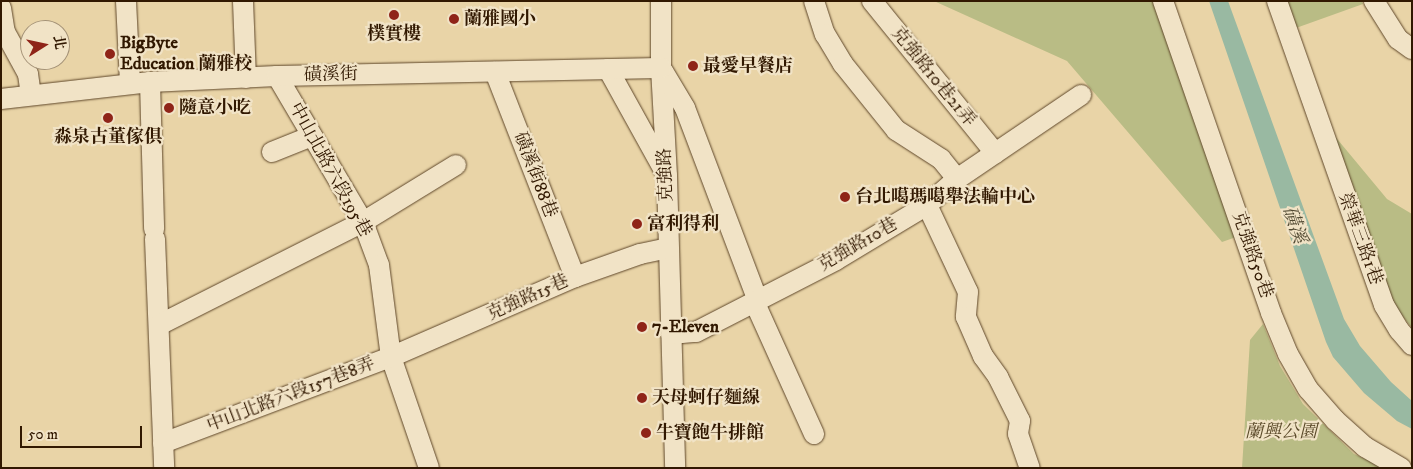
<!DOCTYPE html>
<html>
<head>
<meta charset="utf-8">
<style>
  body { margin:0 }
  #map { position:relative; width:1413px; height:469px; overflow:hidden; background:#e9d4a7; font-family:"IM FELL DW Pica","Noto Serif TC",serif }
  div>[style] { position:absolute }
  .green>* { inset:0; background:#b9bc85 }
  .water>* { inset:0; background:#99b9a2 }
  .roads { filter:drop-shadow(0 0 1px #5f472a) drop-shadow(0 0 1px #5f472a) }
  .street>* { height:20px; margin:-10px; padding:0 10px; transform-origin:10px; border-radius:10px; background:#f1e3c6 }
  .dots>* { width:14px; height:14px; translate:-50% -50%; box-sizing:border-box; border:2px solid #f1e3c6; border-radius:50% }
  span { translate:-50% -50%; white-space:nowrap; text-align:center; line-height:1.15; -webkit-text-stroke:4.5px #f1e3c6; paint-order:stroke }
  .poi-label { font-size:18px; color:#311801; font-weight:700 }
  .left { translate:0 -50%; text-align:left }
  .street-label { font-size:18px; color:#311801 }
  .park-label { font-size:18px; color:#5a4929; font-style:italic }
  .water-label { font-size:19px; color:#504831; font-style:italic }
  .frame { position:absolute; inset:0; border:2px solid #311801; pointer-events:none }
  .north { position:absolute; left:20px; top:20px; width:50px; height:50px; box-sizing:border-box; background:#f1e3c6; border:1px solid #a49277; border-radius:50%; rotate:80deg; font-size:14px; font-weight:700; line-height:20px; text-align:center; color:#311801 }
  .north::after { content:''; display:block; margin:auto; width:18px; height:22px; background:#8f2418; clip-path:polygon(50% 0,100% 100%,50% 72%,0 100%) }
  .scale { position:absolute; left:20px; top:426px; width:122px; height:22px; box-sizing:border-box; border:2px solid #311801; border-top:0; padding-left:6px; font-size:15px; line-height:18px; white-space:nowrap; color:#311801; -webkit-text-stroke:4px #f1e3c6; paint-order:stroke }
</style>
</head>
<body>
<div id="map">
  <div class="green">
    <div style="clip-path:polygon(934px 1px,1155px 1px,1239px 236px,1222px 242px,1067px 61px)"></div>
    <div style="clip-path:polygon(1287px 1px,1362px 1px,1363px 4px,1296px 28px)"></div>
    <div style="clip-path:polygon(1333px 134px,1387px 199px,1412px 214px,1412px 328px,1390px 301px)"></div>
    <div style="clip-path:polygon(1263px 324px,1280px 366px,1303px 404px,1354px 454px,1386px 468px,1242px 468px,1250px 340px)"></div>
  </div>
  <div class="water">
    <div style="clip-path:polygon(1209px 1px,1228px 1px,1344px 319px,1360px 346px,1391px 382px,1412px 401px,1412px 429px,1397px 421px,1364px 393px,1333px 357px,1326px 342px)"></div>
  </div>
  <div class="roads">
    <div class="street">
      <div style="left:126px;top:1px;width:82px;rotate:87.2deg"></div>
      <div style="left:243px;top:1px;width:77px;rotate:87.8deg"></div>
      <div style="left:661px;top:1px;width:67px;rotate:90deg"></div>
      <div style="left:661px;top:68px;width:108px;rotate:86.8deg"></div>
      <div style="left:667px;top:176px;width:292px;rotate:88.4deg"></div>
      <div style="left:814px;top:1px;width:35px;rotate:72deg"></div>
      <div style="left:825px;top:34px;width:35px;rotate:59deg"></div>
      <div style="left:843px;top:64px;width:85px;rotate:51.2deg"></div>
      <div style="left:896px;top:130px;width:54px;rotate:32.8deg"></div>
      <div style="left:941px;top:159px;width:26px;rotate:51deg"></div>
      <div style="left:872px;top:1px;width:196px;rotate:51deg"></div>
      <div style="left:1163px;top:1px;width:330px;rotate:70.9deg"></div>
      <div style="left:1271px;top:313px;width:44px;rotate:67.5deg"></div>
      <div style="left:1288px;top:354px;width:40px;rotate:60.3deg"></div>
      <div style="left:1308px;top:389px;width:41px;rotate:48.9deg"></div>
      <div style="left:1335px;top:420px;width:40px;rotate:42deg"></div>
      <div style="left:1365px;top:447px;width:42px;rotate:30.3deg"></div>
      <div style="left:1277px;top:1px;width:322px;rotate:70.6deg"></div>
      <div style="left:1384px;top:305px;width:29px;rotate:59deg"></div>
      <div style="left:1399px;top:330px;width:20px;rotate:49deg"></div>
      <div style="left:1374px;top:1px;width:45px;rotate:57.7deg"></div>
      <div style="left:1398px;top:39px;width:17px;rotate:36deg"></div>
      <div style="left:1px;top:8px;width:24px;rotate:81deg"></div>
      <div style="left:5px;top:32px;width:48px;rotate:61.3deg"></div>
      <div style="left:28px;top:74px;width:21px;rotate:82deg"></div>
      <div style="left:608px;top:69px;width:115px;rotate:61deg"></div>
      <div style="left:663px;top:71px;width:43px;rotate:59.3deg"></div>
      <div style="left:685px;top:108px;width:204px;rotate:69.3deg"></div>
      <div style="left:495px;top:72px;width:220px;rotate:68.7deg"></div>
      <div style="left:277px;top:76px;width:169px;rotate:59.5deg"></div>
      <div style="left:363px;top:222px;width:46px;rotate:69.6deg"></div>
      <div style="left:379px;top:265px;width:93px;rotate:82.6deg"></div>
      <div style="left:391px;top:357px;width:117px;rotate:71.1deg"></div>
      <div style="left:150px;top:82px;width:147px;rotate:88.4deg"></div>
      <div style="left:1px;top:99px;width:150px;rotate:-6.5deg"></div>
      <div style="left:150px;top:82px;width:127px;rotate:-2.7deg"></div>
      <div style="left:277px;top:76px;width:384px;rotate:-1.2deg"></div>
      <div style="left:272px;top:152px;width:43px;rotate:-21.8deg"></div>
      <div style="left:927px;top:205px;width:96px;rotate:64.8deg"></div>
      <div style="left:968px;top:292px;width:25px;rotate:95deg"></div>
      <div style="left:966px;top:317px;width:43px;rotate:66.4deg"></div>
      <div style="left:983px;top:356px;width:26px;rotate:54deg"></div>
      <div style="left:998px;top:377px;width:49px;rotate:63.4deg"></div>
      <div style="left:1020px;top:421px;width:13px;rotate:99deg"></div>
      <div style="left:1018px;top:434px;width:36px;rotate:71deg"></div>
      <div style="left:155px;top:239px;width:229px;rotate:87.7deg"></div>
      <div style="left:754px;top:301px;width:146px;rotate:65.7deg"></div>
      <div style="left:159px;top:325px;width:229px;rotate:-26.8deg"></div>
      <div style="left:363px;top:222px;width:109px;rotate:-31.5deg"></div>
      <div style="left:671px;top:334px;width:25px;rotate:-5deg"></div>
      <div style="left:696px;top:332px;width:157px;rotate:-27.2deg"></div>
      <div style="left:836px;top:260px;width:106px;rotate:-31.1deg"></div>
      <div style="left:927px;top:205px;width:40px;rotate:-41deg"></div>
      <div style="left:957px;top:179px;width:150px;rotate:-34.1deg"></div>
      <div style="left:163px;top:443px;width:244px;rotate:-20.7deg"></div>
      <div style="left:391px;top:357px;width:201px;rotate:-23.5deg"></div>
      <div style="left:575px;top:277px;width:69px;rotate:-19.5deg"></div>
      <div style="left:640px;top:254px;width:29px;rotate:-12deg"></div>
    </div>
  </div>
  <div class="dots">
    <div style="left:394px;top:15px;background:#8f2418"></div>
    <div style="left:454px;top:19px;background:#8f2418"></div>
    <div style="left:110px;top:54px;background:#8f2418"></div>
    <div style="left:693px;top:66px;background:#8f2418"></div>
    <div style="left:169px;top:108px;background:#8f2418"></div>
    <div style="left:108px;top:118px;background:#8f2418"></div>
    <div style="left:845px;top:197px;background:#8f2418"></div>
    <div style="left:637px;top:224px;background:#8f2418"></div>
    <div style="left:642px;top:327px;background:#8f2418"></div>
    <div style="left:642px;top:398px;background:#8f2418"></div>
    <div style="left:646px;top:433px;background:#8f2418"></div>
  </div>
  <div class="poi-label">
    <span class="left" style="left:464px;top:19px">蘭雅國小</span>
    <span style="left:394px;top:34px">樸實樓</span>
    <span class="left" style="left:120px;top:54px">BigByte<br>Education 蘭雅校</span>
    <span class="left" style="left:703px;top:66px">最愛早餐店</span>
    <span class="left" style="left:179px;top:108px">隨意小吃</span>
    <span style="left:108px;top:137px">淼泉古董傢俱</span>
    <span class="left" style="left:855px;top:197px">台北噶瑪噶舉法輪中心</span>
    <span class="left" style="left:647px;top:224px">富利得利</span>
    <span class="left" style="left:652px;top:327px">7-Eleven</span>
    <span class="left" style="left:652px;top:398px">天母蚵仔麵線</span>
    <span class="left" style="left:656px;top:433px">牛寶飽牛排館</span>
  </div>
  <div class="street-label">
    <span style="left:331px;top:75px;rotate:-1deg">磺溪街</span>
    <span style="left:933px;top:77px;rotate:51deg">克強路10巷21弄</span>
    <span style="left:330px;top:170px;rotate:61deg">中山北路六段195巷</span>
    <span style="left:535px;top:175px;rotate:69deg">磺溪街88巷</span>
    <span style="left:666px;top:175px;rotate:-92deg">克強路</span>
    <span style="left:1360px;top:239px;rotate:70deg">榮華三路1巷</span>
    <span style="left:858px;top:245px;rotate:-30deg">克強路10巷</span>
    <span style="left:1252px;top:255px;rotate:71deg">克強路50巷</span>
    <span style="left:528px;top:298px;rotate:-24deg">克強路15巷</span>
    <span style="left:291px;top:395px;rotate:-21deg">中山北路六段157巷8弄</span>
  </div>
  <div class="park-label">
    <span style="left:1281px;top:432px">蘭興公園</span>
  </div>
  <div class="water-label">
    <span style="left:1294px;top:225px;rotate:71deg">磺溪</span>
  </div>
  <div class="frame"></div>
  <div class="north">北</div>
  <div class="scale">50 m</div>
</div>
</body>
</html>
